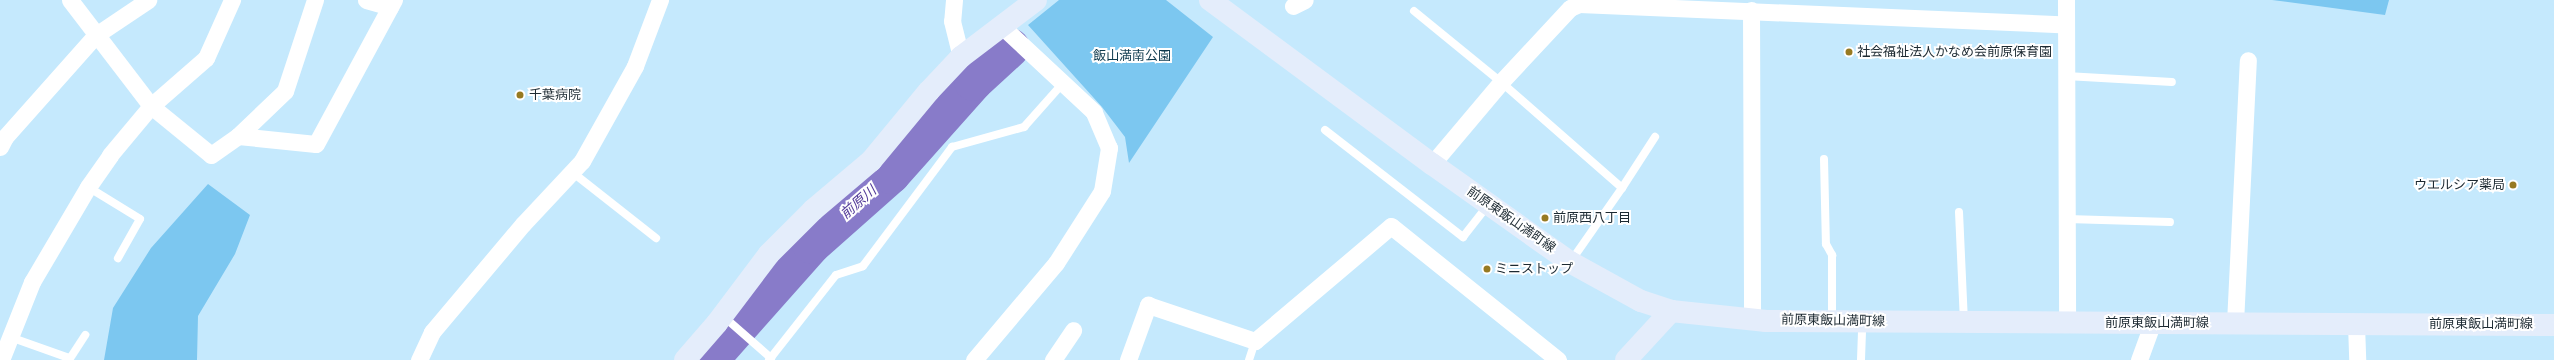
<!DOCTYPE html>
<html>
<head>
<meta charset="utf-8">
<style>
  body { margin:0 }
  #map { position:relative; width:2554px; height:360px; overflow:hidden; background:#c5e9fd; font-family:"PT Sans","Noto Sans JP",sans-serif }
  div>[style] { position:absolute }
  .green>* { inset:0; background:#7cc7f0 }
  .river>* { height:39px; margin:-19.5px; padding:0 19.5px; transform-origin:19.5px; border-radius:19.5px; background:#887bc9 }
  .lane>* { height:8px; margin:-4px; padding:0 4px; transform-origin:4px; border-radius:4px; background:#fff }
  .street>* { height:17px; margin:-8.5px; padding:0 8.5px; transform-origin:8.5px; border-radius:8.5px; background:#fff }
  .secondary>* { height:22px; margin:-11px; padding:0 11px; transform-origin:11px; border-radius:11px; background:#e4edfb }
  .dots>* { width:11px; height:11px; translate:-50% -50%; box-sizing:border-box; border:2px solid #fff; border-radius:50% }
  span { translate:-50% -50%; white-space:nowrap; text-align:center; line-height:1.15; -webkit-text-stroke:4px #fff; paint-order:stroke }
  .poi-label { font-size:13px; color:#1d2a32 }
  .left { translate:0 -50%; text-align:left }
  .right { translate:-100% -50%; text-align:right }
  .park-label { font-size:13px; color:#0d394d }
  .street-label { font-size:13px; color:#1d2a32 }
  .water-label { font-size:14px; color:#533b99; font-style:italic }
</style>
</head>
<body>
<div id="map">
  <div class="green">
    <div style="clip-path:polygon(1059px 0,1166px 0,1213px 37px,1129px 163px,1125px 137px,1102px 107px,1028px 25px)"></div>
    <div style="clip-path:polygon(2272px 0,2389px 0,2385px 15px)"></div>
    <div style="clip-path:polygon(208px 184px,250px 215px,235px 254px,198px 316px,197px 360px,104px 360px,113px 308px,151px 248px)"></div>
  </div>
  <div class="river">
    <div style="left:708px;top:360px;width:155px;rotate:-48.4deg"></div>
    <div style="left:811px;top:244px;width:106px;rotate:-41.5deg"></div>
    <div style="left:890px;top:174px;width:125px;rotate:-48.3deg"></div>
    <div style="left:973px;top:81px;width:50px;rotate:-42.6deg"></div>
  </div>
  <div class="lane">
    <div style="left:1414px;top:11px;width:112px;rotate:39.2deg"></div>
    <div style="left:1501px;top:82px;width:161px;rotate:41.2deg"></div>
    <div style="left:1622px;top:188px;width:89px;rotate:124.9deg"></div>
    <div style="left:2066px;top:76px;width:106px;rotate:3.2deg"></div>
    <div style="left:1325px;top:130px;width:175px;rotate:37.8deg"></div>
    <div style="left:1463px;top:237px;width:41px;rotate:-52deg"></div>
    <div style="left:1824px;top:159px;width:85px;rotate:88.7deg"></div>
    <div style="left:1826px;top:244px;width:13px;rotate:61deg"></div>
    <div style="left:1832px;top:255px;width:66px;rotate:90deg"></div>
    <div style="left:572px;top:172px;width:107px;rotate:38.2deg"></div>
    <div style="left:88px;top:187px;width:61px;rotate:31.6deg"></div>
    <div style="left:140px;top:219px;width:45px;rotate:119.4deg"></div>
    <div style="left:1622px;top:188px;width:61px;rotate:-57.1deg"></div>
    <div style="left:1959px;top:212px;width:109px;rotate:87.4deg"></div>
    <div style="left:2067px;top:219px;width:103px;rotate:1.7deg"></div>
    <div style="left:723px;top:316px;width:64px;rotate:41.2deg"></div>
    <div style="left:10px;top:337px;width:63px;rotate:19.6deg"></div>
    <div style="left:69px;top:360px;width:30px;rotate:-57deg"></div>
    <div style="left:769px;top:360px;width:108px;rotate:-51.8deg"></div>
    <div style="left:836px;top:275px;width:28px;rotate:-18deg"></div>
    <div style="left:863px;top:266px;width:149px;rotate:-53.2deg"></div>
    <div style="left:952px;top:147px;width:75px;rotate:-15.5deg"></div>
    <div style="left:1024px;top:127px;width:59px;rotate:-48.4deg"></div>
    <div style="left:1249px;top:360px;width:20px;rotate:-72deg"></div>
    <div style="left:1861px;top:360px;width:37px;rotate:-88deg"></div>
  </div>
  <div class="street">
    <div style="left:70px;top:0;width:133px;rotate:52.6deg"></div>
    <div style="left:151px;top:106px;width:77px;rotate:39.2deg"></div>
    <div style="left:211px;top:155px;width:33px;rotate:-35deg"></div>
    <div style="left:238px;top:136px;width:65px;rotate:-43.8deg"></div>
    <div style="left:285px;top:91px;width:96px;rotate:-71.8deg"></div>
    <div style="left:366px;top:0;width:25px;rotate:16deg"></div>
    <div style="left:954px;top:0;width:21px;rotate:95deg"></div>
    <div style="left:952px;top:21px;width:37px;rotate:76deg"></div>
    <div style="left:2066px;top:0;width:323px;rotate:89.8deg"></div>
    <div style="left:1293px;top:6px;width:13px;rotate:-27deg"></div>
    <div style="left:1751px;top:10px;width:309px;rotate:89.8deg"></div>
    <div style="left:238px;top:136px;width:78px;rotate:5.9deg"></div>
    <div style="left:316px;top:144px;width:164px;rotate:-61.6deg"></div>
    <div style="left:0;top:147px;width:11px;rotate:-63deg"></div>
    <div style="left:5px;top:137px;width:137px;rotate:-48.3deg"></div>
    <div style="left:96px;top:35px;width:63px;rotate:-33.9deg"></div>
    <div style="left:1432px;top:164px;width:107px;rotate:-49.9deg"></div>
    <div style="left:1501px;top:82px;width:101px;rotate:-47deg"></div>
    <div style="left:1570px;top:8px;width:10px;rotate:-24deg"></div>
    <div style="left:1579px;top:4px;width:487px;rotate:2.4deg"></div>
    <div style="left:2235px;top:323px;width:263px;rotate:-87.2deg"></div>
    <div style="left:2356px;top:324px;width:36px;rotate:88deg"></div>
    <div style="left:1px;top:360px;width:84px;rotate:-68.3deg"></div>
    <div style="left:32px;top:282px;width:110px;rotate:-59.5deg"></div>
    <div style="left:88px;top:187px;width:39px;rotate:-55deg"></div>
    <div style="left:110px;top:155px;width:64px;rotate:-50.1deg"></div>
    <div style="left:151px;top:106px;width:73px;rotate:-41.1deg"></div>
    <div style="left:206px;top:58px;width:64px;rotate:-65.9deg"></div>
    <div style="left:419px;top:360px;width:31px;rotate:-65deg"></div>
    <div style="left:432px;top:332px;width:141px;rotate:-49.9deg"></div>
    <div style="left:523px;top:224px;width:86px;rotate:-46.9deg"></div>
    <div style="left:582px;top:161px;width:109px;rotate:-60.8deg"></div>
    <div style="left:635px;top:66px;width:71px;rotate:-69.3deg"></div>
    <div style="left:974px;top:360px;width:127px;rotate:-49.8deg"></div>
    <div style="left:1056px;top:263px;width:85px;rotate:-57.4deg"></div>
    <div style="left:1102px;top:191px;width:44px;rotate:-80.8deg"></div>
    <div style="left:1109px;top:148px;width:39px;rotate:-113deg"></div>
    <div style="left:1094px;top:112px;width:125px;rotate:-137deg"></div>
    <div style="left:1053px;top:360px;width:36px;rotate:-56deg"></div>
    <div style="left:1128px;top:360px;width:59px;rotate:-70deg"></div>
    <div style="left:1148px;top:305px;width:113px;rotate:18.6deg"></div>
    <div style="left:1255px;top:341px;width:178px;rotate:-40.2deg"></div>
    <div style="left:1391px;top:226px;width:214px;rotate:38.7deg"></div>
    <div style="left:2139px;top:360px;width:38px;rotate:-70deg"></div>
  </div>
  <div class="secondary">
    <div style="left:1210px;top:0;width:276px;rotate:36.5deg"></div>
    <div style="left:1432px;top:164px;width:169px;rotate:35.4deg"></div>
    <div style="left:1570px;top:262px;width:81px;rotate:28.8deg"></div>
    <div style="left:1641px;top:301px;width:32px;rotate:18deg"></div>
    <div style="left:1671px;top:311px;width:96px;rotate:6deg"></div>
    <div style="left:1766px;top:321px;width:788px;rotate:0.29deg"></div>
    <div style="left:685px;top:360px;width:49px;rotate:-49.1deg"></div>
    <div style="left:717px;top:323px;width:86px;rotate:-53deg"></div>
    <div style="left:769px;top:254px;width:62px;rotate:-45deg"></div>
    <div style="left:813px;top:210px;width:76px;rotate:-40.2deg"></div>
    <div style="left:871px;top:161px;width:91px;rotate:-50.4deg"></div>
    <div style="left:929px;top:91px;width:47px;rotate:-46.7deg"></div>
    <div style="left:961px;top:57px;width:94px;rotate:-37.2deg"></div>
    <div style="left:1626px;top:360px;width:67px;rotate:-47.4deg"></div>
  </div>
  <div class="dots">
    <div style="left:1849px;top:52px;background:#977a22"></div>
    <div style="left:520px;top:95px;background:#977a22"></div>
    <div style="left:2513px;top:185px;background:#977a22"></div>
    <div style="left:1545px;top:218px;background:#977a22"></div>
    <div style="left:1487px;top:269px;background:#977a22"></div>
  </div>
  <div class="poi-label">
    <span class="left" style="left:1857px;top:52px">社会福祉法人かなめ会前原保育園</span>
    <span class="left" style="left:529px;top:95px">千葉病院</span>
    <span class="right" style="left:2505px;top:185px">ウエルシア薬局</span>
    <span class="left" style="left:1553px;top:218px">前原西八丁目</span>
    <span class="left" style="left:1495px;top:269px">ミニストップ</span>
  </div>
  <div class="park-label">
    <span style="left:1132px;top:56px">飯山満南公園</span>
  </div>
  <div class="street-label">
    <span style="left:1511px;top:220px;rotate:35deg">前原東飯山満町線</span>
    <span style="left:1833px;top:321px;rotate:1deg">前原東飯山満町線</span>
    <span style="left:2157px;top:323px">前原東飯山満町線</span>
    <span style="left:2481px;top:324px">前原東飯山満町線</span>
  </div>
  <div class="water-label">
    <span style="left:858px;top:202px;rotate:-41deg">前原川</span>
  </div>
</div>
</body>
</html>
